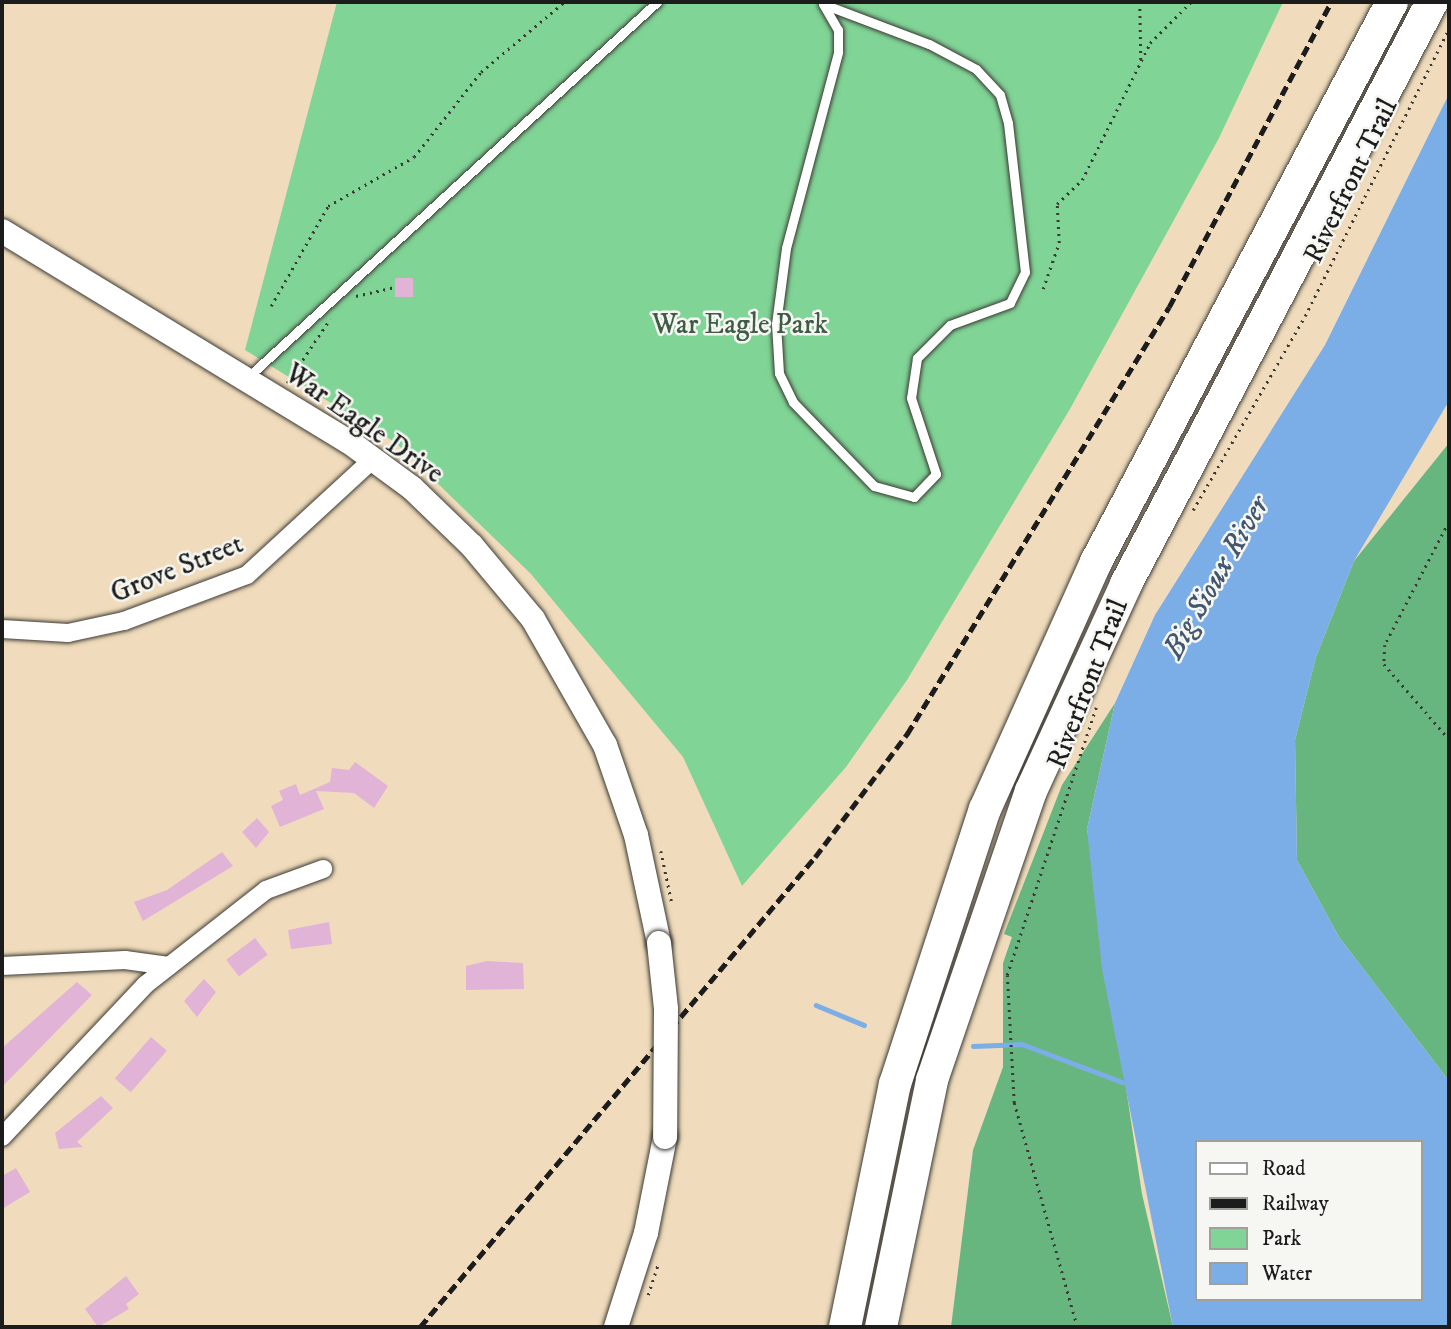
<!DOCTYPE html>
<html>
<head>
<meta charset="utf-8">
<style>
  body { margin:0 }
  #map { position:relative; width:1451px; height:1329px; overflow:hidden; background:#f0dcbc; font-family:"IM FELL DW Pica",serif }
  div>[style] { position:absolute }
  .green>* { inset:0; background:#80d496 }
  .forest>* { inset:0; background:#68b67f }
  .water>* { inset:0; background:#7bade7 }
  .stream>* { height:4.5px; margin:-2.25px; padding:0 2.25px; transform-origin:2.25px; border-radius:2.25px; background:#7bade7 }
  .building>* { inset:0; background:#e1b3d7; transform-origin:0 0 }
  .path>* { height:2.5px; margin-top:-1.25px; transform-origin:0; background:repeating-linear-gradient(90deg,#3c3934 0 2px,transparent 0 7px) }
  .roads { filter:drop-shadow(0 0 2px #3c3934) drop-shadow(0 0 2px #3c3934) }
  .lane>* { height:9px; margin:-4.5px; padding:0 4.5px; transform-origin:4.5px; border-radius:4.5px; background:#fff }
  .street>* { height:18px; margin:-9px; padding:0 9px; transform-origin:9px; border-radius:9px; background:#fff }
  .secondary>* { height:24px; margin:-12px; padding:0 12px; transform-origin:12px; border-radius:12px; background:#fff }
  .highway>* { height:32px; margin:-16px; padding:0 16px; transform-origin:16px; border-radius:16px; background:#fff }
  .rail>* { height:4.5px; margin-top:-2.25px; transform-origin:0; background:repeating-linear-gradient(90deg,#1c1c1c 0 10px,transparent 0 15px) }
  .bridges { filter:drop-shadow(0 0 2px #3c3934) drop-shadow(0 0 2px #3c3934) }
  .secondary-bridge>* { height:24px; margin:-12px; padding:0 12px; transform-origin:12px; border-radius:12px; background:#fff }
  span { translate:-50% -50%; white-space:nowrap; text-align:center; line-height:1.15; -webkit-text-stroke:5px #f6f6f2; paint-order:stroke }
  .street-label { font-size:28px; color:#1c1c1c }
  .park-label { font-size:28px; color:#3f5c47 }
  .water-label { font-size:30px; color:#42566d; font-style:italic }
  .frame { position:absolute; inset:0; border:4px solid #1c1c1c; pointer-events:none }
  .legend { position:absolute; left:1195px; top:1140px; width:228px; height:161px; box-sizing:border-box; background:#f6f6f2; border:2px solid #9f9f9c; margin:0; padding:9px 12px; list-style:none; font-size:21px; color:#1c1c1c }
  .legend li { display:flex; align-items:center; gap:14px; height:35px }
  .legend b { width:35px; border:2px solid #9f9f9c }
</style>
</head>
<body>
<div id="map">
  <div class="green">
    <div style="clip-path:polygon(337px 2px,1283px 2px,1219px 138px,1070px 409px,907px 680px,846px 767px,742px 886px,683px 757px,531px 574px,396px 443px,245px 350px)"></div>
  </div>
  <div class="forest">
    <div style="clip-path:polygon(1449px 443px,1449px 1081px,1339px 937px,1297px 860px,1295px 740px,1316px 657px,1354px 561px)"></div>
    <div style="clip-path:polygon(1115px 703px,1087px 829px,1142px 1194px,1173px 1327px,951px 1327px,973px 1150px,1003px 1067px,1003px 963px,1012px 937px,1004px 934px,1062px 785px)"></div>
  </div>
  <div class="water">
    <div style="clip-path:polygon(evenodd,1449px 94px,1449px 401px,1354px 561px,1316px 657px,1295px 740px,1297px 860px,1339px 937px,1449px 1081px,1449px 1327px,1173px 1327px,1102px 969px,1087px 829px,1115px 703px,1155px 615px,1325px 345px,1449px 94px,1197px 1142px,1421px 1142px,1421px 1299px,1197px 1299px,1197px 1142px)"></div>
  </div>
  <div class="stream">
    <div style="left:816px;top:1005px;width:52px;rotate:22.6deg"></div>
    <div style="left:973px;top:1046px;width:49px;rotate:-2.3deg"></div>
    <div style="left:1022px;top:1044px;width:107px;rotate:20.8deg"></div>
  </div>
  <div class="building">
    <div style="left:395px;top:278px;width:18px;height:19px"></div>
    <div style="clip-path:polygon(355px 762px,388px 786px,374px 808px,354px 793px,316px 791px,324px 809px,280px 827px,271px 806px,283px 800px,279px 791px,296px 784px,300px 795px,330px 782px,332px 768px,349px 770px)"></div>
    <div style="clip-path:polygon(257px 818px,269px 832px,256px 848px,242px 832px)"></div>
    <div style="clip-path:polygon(222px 852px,233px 866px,143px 921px,134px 902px,167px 890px)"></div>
    <div style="clip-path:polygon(329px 922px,332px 944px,291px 949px,288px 930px)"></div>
    <div style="left:255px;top:938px;width:21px;height:36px;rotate:53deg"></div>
    <div style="clip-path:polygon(487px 961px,523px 963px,524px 989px,466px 990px,466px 966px)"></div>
    <div style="clip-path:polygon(204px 979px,216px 992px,197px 1017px,184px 1001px)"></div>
    <div style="clip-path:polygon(77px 982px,92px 995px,2px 1087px,2px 1048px)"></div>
    <div style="left:151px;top:1037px;width:21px;height:55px;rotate:41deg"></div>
    <div style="clip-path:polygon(101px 1096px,113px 1108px,77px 1142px,83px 1147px,59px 1149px,55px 1133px)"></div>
    <div style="clip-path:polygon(16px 1168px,30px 1192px,2px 1209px,2px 1176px)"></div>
    <div style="clip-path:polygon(126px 1276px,139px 1294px,126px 1304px,129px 1309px,98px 1327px,85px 1309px)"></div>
  </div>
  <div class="path">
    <div style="left:1140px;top:2px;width:58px;rotate:89deg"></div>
    <div style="left:1043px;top:289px;width:49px;rotate:-70.8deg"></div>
    <div style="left:1059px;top:243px;width:39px;rotate:-93deg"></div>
    <div style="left:1057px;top:204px;width:35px;rotate:-44deg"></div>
    <div style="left:1082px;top:180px;width:153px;rotate:-63.6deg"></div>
    <div style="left:1150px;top:43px;width:58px;rotate:-45deg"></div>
    <div style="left:356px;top:296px;width:40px;rotate:-13deg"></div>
    <div style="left:271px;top:306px;width:115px;rotate:-60.3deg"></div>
    <div style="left:328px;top:206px;width:99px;rotate:-29.7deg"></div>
    <div style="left:414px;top:157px;width:108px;rotate:-51.8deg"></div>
    <div style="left:481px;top:72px;width:109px;rotate:-40.1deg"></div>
    <div style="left:287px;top:383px;width:77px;rotate:-56.1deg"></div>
    <div style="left:1193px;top:510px;width:224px;rotate:-60deg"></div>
    <div style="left:1305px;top:316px;width:322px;rotate:-63.4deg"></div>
    <div style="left:1449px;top:522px;width:139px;rotate:117.5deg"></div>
    <div style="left:1385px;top:645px;width:19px;rotate:93deg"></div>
    <div style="left:1384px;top:664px;width:99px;rotate:49.1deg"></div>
    <div style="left:661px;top:851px;width:53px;rotate:78.1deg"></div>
    <div style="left:648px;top:1295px;width:33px;rotate:-72deg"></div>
    <div style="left:1077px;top:1327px;width:233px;rotate:-105.7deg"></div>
    <div style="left:1014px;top:1103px;width:128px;rotate:-93.1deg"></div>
    <div style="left:1007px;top:975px;width:282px;rotate:-71.6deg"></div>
  </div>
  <div class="roads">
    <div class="lane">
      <div style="left:823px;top:4px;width:113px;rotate:20.7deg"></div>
      <div style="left:929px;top:44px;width:53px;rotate:28deg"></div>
      <div style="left:976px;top:69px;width:35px;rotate:47deg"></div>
      <div style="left:1000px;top:95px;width:29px;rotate:74deg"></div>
      <div style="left:1008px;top:123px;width:150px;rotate:83.5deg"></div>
      <div style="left:1025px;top:272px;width:34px;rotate:116deg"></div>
      <div style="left:1010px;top:303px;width:64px;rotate:159.9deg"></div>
      <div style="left:950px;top:325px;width:47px;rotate:135deg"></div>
      <div style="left:917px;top:358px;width:40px;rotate:98.5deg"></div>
      <div style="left:911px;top:398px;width:80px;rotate:71.8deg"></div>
      <div style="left:936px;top:474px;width:32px;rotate:134deg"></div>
      <div style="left:914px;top:497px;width:41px;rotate:-164.6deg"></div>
      <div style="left:874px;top:486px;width:117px;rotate:-134deg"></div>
      <div style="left:793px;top:402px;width:32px;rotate:-116deg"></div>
      <div style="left:779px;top:373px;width:49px;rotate:-93.5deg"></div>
      <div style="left:776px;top:324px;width:77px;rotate:-82.5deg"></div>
      <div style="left:786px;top:248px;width:203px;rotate:-75.1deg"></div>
      <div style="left:838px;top:52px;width:22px;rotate:-90deg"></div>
      <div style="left:838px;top:30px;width:30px;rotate:-120deg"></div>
      <div style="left:248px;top:377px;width:555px;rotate:-42.52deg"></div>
    </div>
    <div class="street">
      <div style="left:2px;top:629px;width:66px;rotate:3.5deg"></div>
      <div style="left:68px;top:633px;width:57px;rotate:-12.1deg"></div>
      <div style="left:124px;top:621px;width:131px;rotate:-20.5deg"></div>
      <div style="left:247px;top:575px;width:171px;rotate:-42.6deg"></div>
      <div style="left:2px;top:966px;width:123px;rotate:-2.8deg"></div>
      <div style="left:125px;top:960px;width:44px;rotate:7.8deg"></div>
      <div style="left:2px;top:1137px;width:209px;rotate:-46.7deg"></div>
      <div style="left:145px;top:985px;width:154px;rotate:-38.1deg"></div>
      <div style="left:266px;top:890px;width:61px;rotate:-20.2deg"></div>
    </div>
    <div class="secondary">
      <div style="left:2px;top:231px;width:405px;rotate:31.3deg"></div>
      <div style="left:348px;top:441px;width:79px;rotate:36.3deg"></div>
      <div style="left:412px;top:488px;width:83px;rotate:44deg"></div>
      <div style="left:472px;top:546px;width:95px;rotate:50.1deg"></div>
      <div style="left:533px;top:619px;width:145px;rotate:60.3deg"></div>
      <div style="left:605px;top:745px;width:95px;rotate:71deg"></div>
      <div style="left:636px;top:835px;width:110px;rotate:78deg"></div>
      <div style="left:616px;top:1327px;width:99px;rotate:-72.3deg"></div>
      <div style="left:646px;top:1233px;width:98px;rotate:-78.8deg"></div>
    </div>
    <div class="highway">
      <div style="left:845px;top:1327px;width:248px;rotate:-78.4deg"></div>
      <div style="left:895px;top:1084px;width:289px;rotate:-71.9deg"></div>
      <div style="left:985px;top:809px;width:271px;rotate:-65.8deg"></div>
      <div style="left:1096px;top:562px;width:633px;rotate:-62.14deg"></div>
      <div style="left:881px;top:1327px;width:252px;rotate:-78.3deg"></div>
      <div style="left:932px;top:1080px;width:305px;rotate:-71.1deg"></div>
      <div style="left:1031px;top:791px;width:228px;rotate:-65.3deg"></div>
      <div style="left:1126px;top:584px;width:658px;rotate:-62.27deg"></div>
    </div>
  </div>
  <div class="rail">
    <div style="left:420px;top:1327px;width:614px;rotate:-49.96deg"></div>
    <div style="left:815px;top:857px;width:154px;rotate:-53.2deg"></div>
    <div style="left:907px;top:734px;width:501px;rotate:-58.47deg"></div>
    <div style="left:1169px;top:307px;width:345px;rotate:-62deg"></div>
  </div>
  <div class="bridges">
    <div class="secondary-bridge">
      <div style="left:659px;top:943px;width:66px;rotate:83.9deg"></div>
      <div style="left:666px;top:1009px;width:128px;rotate:90.4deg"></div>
    </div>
  </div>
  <div class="street-label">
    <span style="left:1351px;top:181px;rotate:-64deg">Riverfront Trail</span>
    <span style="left:364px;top:424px;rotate:35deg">War Eagle Drive</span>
    <span style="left:177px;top:569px;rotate:-22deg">Grove Street</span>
    <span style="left:1088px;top:684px;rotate:-69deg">Riverfront Trail</span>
  </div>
  <div class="park-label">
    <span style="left:740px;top:325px">War Eagle Park</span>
  </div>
  <div class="water-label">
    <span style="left:1217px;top:578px;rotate:-60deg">Big Sioux River</span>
  </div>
  <div class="frame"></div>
  <ul class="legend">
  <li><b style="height:9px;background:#fff"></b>Road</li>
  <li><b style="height:9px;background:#1c1c1c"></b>Railway</li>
  <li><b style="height:19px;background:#80d496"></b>Park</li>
  <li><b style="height:19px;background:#7bade7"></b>Water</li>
  </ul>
</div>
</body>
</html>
